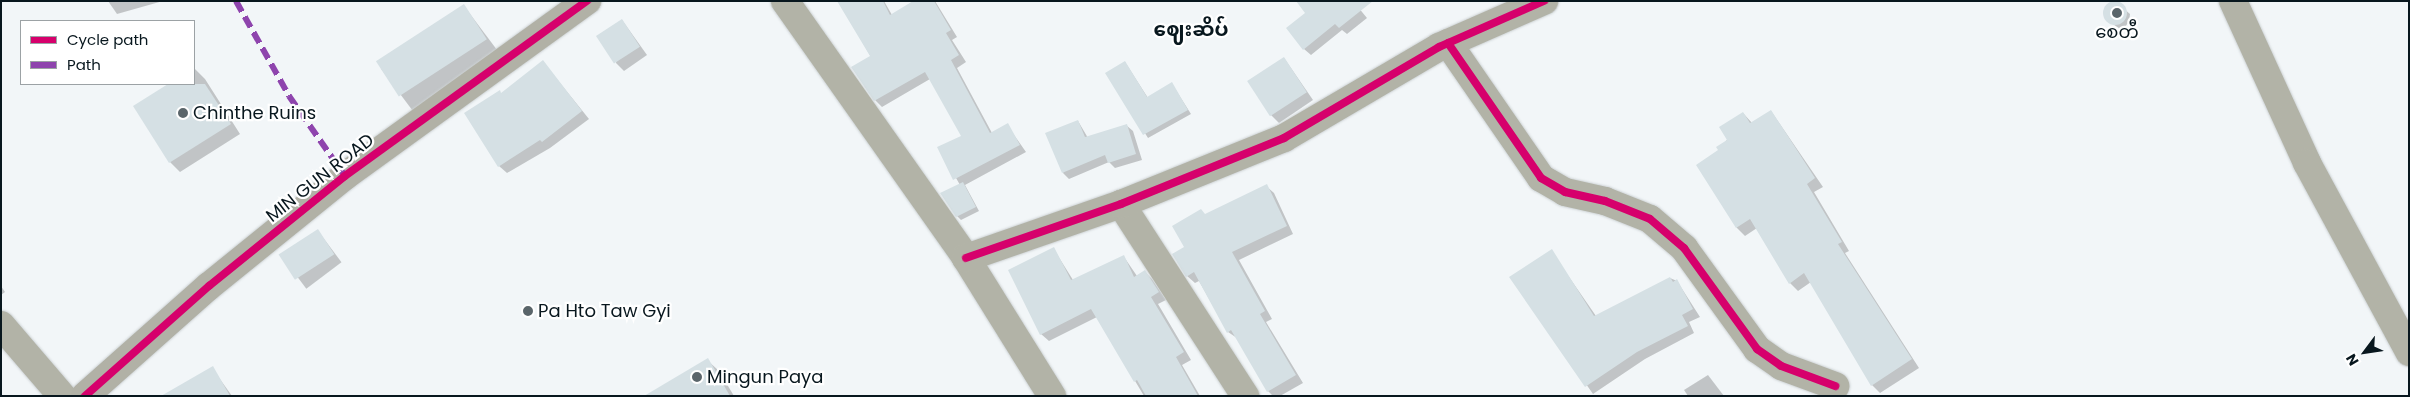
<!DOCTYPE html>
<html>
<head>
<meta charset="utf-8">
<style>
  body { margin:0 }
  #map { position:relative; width:2410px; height:397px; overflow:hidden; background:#f2f6f8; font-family:Poppins,"Noto Sans Myanmar",sans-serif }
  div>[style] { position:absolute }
  .shadow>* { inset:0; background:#0003; transform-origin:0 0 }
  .building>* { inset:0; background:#d5e0e4; transform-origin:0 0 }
  .round { border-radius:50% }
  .roads { filter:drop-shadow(0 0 1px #cdd2d4) drop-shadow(0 0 1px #cdd2d4) }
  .street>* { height:28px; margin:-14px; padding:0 14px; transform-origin:14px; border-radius:14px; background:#b2b3a7 }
  .secondary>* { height:28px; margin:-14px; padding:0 14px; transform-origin:14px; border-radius:14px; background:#b1b1a6 }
  .quiet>* { height:6px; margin-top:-3px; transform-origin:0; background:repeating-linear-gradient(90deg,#8e44ad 0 12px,transparent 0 18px) }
  .cycleway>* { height:8px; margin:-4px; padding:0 4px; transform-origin:4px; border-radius:4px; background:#d6006c }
  .dots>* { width:14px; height:14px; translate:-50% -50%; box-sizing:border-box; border:2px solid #fff; border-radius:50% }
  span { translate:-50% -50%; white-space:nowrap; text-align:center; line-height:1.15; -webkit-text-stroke:4.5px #fff; paint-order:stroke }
  .poi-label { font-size:18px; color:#08171e }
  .left { translate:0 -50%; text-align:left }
  .street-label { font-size:18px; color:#08171e }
  .quarter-label { font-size:20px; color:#08171e; font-weight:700 }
  .frame { position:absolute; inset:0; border:2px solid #08171e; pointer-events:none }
  .legend { position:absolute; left:20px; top:20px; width:175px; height:65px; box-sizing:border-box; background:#fff; border:1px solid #9ca2a5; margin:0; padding:6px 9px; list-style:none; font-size:15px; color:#08171e }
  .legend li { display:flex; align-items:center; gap:10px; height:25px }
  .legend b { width:25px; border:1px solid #9ca2a5 }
  .north { position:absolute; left:2340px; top:327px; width:50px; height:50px; -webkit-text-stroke:4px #fff; paint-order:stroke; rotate:239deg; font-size:14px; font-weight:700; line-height:20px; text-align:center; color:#08171e }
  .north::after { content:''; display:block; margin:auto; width:18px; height:22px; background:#08171e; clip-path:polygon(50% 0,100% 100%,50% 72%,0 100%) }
</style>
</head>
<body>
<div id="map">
  <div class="shadow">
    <div style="clip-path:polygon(108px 1px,163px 1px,117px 14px)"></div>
    <div style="clip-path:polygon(839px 1px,884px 1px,892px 15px,915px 1px,935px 1px,957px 37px,952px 40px,966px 62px,957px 68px,992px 133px,1007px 125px,1026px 152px,965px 185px,979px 211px,961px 220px,957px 216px,960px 185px,939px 148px,963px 137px,930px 79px,882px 107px,875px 100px,871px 57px)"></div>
    <div style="clip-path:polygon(1353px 1px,1367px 18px,1347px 34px,1342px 30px,1311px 55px,1304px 49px,1307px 14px)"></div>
    <div style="clip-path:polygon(2116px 2px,2130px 14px,2129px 22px,2122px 30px,2108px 21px,2105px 9px)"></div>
    <div style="left:464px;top:6px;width:54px;height:104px;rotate:53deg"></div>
    <div style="clip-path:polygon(622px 20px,647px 55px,624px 71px,616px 63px)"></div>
    <div style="clip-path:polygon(1284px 58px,1313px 100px,1279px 123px,1271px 115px)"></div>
    <div style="clip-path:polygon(543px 62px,589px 119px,550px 148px,507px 173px,499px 166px,502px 94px)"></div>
    <div style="clip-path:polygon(1125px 62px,1148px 98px,1172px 84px,1191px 114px,1148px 138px,1107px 73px)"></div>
    <div style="clip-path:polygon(195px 69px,205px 79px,240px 134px,180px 172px,170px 162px,135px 106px,171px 84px,194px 84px)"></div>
    <div style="clip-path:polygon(1771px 111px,1823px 187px,1814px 192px,1849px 251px,1845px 253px,1919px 368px,1880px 393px,1872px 385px,1811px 282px,1798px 291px,1790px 283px,1757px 228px,1745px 236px,1737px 228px,1697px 165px,1720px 151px,1743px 113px,1752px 123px)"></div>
    <div style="clip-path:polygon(1078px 121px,1088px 138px,1126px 125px,1133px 131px,1142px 160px,1115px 168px,1109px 162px,1069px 179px,1063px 173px)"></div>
    <div style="clip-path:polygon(1266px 186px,1274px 193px,1293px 234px,1239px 260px,1272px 319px,1266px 322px,1303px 383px,1280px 396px,1273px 396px,1268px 391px,1237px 338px,1228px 332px,1199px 281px,1195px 283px,1187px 276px,1185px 247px,1206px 215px)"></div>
    <div style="left:318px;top:231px;width:39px;height:44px;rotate:53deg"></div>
    <div style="clip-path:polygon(1053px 248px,1073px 280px,1124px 257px,1137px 276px,1145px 272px,1152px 279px,1166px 300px,1158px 304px,1191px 360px,1182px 365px,1200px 396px,1144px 396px,1097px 317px,1049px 341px,1041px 334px)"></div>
    <div style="clip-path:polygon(1551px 251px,1596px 316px,1670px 278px,1677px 281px,1700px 317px,1689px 322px,1694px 333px,1645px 359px,1593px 394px,1511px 277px)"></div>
    <div style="clip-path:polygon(1px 286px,5px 292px,1px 295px)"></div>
    <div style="clip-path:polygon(707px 360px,719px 371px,734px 396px,647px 396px)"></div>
    <div style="clip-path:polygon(212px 368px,232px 396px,182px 396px)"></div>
    <div style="clip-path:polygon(1708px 375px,1724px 396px,1688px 396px,1684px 390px)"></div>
  </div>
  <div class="building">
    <div style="clip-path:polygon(837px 1px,883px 1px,890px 15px,913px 1px,934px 1px,951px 30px,946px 33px,959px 55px,951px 60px,990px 133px,1008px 123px,1020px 145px,953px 180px,937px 147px,961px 136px,925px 72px,874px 101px,851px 67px,870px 56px)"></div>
    <div style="clip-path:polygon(1296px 1px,1373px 1px,1339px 28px,1335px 24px,1303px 50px,1286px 28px,1305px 13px)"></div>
    <div class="round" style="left:2103px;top:1px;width:24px;height:24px"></div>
    <div style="left:464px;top:4px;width:42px;height:105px;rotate:57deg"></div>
    <div style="left:622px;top:19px;width:33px;height:31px;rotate:57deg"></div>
    <div style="left:1284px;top:57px;width:42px;height:44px;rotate:57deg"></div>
    <div style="clip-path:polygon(543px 60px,582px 111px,542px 142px,540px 140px,498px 167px,464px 113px,500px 90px,501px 93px)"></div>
    <div style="clip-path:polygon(1125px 61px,1147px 97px,1172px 82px,1188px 110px,1143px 135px,1105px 73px)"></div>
    <div style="clip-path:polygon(168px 84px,205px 84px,231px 124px,169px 163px,133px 106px)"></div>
    <div style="clip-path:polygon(1771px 110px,1815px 178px,1807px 184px,1842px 242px,1838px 244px,1912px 359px,1871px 386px,1804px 273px,1789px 284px,1750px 219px,1736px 228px,1696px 165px,1718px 150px,1716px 147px,1727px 140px,1719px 127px,1743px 112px,1750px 123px)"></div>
    <div style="clip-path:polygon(1078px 120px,1085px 137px,1127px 124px,1136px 154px,1108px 163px,1105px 155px,1062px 173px,1045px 133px)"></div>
    <div style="clip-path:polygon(963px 182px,976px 207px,956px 217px,940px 193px)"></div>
    <div style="clip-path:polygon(1267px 184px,1287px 226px,1232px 252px,1265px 311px,1260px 314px,1296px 375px,1267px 392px,1231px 330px,1227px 333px,1194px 272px,1186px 277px,1172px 254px,1184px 247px,1172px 226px,1201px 209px,1205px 214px)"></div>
    <div style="left:318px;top:229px;width:30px;height:47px;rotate:57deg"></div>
    <div style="clip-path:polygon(1054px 247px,1071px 280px,1124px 255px,1134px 277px,1145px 270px,1159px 292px,1151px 297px,1184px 352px,1176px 357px,1198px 396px,1146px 396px,1137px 380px,1134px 382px,1091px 309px,1040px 335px,1008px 270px)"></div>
    <div style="clip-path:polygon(1552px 249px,1594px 316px,1670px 277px,1673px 282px,1677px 279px,1693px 309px,1682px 315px,1688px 326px,1637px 352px,1585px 387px,1509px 277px)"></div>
    <div style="clip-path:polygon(708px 358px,730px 396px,644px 396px)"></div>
    <div style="clip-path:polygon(213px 366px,230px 396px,161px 396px)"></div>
  </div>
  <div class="roads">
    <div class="street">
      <div style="left:785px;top:1px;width:314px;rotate:54.8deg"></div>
      <div style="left:966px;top:258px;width:163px;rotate:58.1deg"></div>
      <div style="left:2233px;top:1px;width:178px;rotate:65.4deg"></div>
      <div style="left:2307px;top:163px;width:215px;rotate:61.6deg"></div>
      <div style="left:1448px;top:43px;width:164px;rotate:55.4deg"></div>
      <div style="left:1541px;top:178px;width:28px;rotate:30deg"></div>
      <div style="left:1565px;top:192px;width:41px;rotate:12.7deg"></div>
      <div style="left:1605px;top:201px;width:48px;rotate:21.8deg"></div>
      <div style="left:1650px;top:219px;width:45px;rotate:40.5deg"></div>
      <div style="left:1684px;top:248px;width:125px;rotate:54.1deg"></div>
      <div style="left:1757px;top:349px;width:29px;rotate:35deg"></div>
      <div style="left:1781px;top:366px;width:58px;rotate:20.3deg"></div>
      <div style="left:1121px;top:204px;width:229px;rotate:57.1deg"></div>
      <div style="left:966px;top:258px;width:164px;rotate:-19.2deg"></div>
      <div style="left:1121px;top:204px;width:176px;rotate:-22deg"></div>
      <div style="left:1284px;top:138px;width:180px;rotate:-30.4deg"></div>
      <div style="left:1439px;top:47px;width:115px;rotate:-23.7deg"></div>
      <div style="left:1px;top:325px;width:94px;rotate:49.3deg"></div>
    </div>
    <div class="secondary">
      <div style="left:85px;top:396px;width:166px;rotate:-41.6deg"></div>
      <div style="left:209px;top:286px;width:175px;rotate:-39deg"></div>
      <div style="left:345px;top:176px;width:299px;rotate:-35.9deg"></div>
    </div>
  </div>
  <div class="quiet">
    <div style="left:236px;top:1px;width:109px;rotate:60.8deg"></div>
    <div style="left:289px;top:96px;width:98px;rotate:55deg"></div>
  </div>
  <div class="cycleway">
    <div style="left:1448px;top:43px;width:164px;rotate:55.4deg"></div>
    <div style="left:1541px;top:178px;width:28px;rotate:30deg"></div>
    <div style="left:1565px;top:192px;width:41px;rotate:12.7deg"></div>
    <div style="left:1605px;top:201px;width:48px;rotate:21.8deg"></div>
    <div style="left:1650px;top:219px;width:45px;rotate:40.5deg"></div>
    <div style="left:1684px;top:248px;width:125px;rotate:54.1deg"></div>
    <div style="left:1757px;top:349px;width:29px;rotate:35deg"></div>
    <div style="left:1781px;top:366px;width:58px;rotate:20.3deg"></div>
    <div style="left:966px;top:258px;width:164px;rotate:-19.2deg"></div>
    <div style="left:1121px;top:204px;width:176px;rotate:-22deg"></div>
    <div style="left:1284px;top:138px;width:180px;rotate:-30.4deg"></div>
    <div style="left:1439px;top:47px;width:115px;rotate:-23.7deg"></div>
    <div style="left:85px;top:396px;width:166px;rotate:-41.6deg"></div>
    <div style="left:209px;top:286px;width:175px;rotate:-39deg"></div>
    <div style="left:345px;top:176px;width:299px;rotate:-35.9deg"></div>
  </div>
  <div class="dots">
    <div style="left:2117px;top:13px;background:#5a656a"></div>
    <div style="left:183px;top:113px;background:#5a656a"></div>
    <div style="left:528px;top:311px;background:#5a656a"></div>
    <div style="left:697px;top:377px;background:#5a656a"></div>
  </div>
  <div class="poi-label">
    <span style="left:2117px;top:32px">စေတီ</span>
    <span class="left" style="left:193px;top:113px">Chinthe Ruins</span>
    <span class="left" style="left:538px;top:311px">Pa Hto Taw Gyi</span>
    <span class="left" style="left:707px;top:377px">Mingun Paya</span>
  </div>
  <div class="street-label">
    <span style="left:320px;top:178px;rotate:-38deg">MIN GUN ROAD</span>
  </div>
  <div class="quarter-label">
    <span style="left:1191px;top:29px">ဈေးဆိပ်</span>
  </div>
  <div class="frame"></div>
  <ul class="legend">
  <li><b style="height:6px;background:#d6006c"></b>Cycle path</li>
  <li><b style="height:6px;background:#8e44ad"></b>Path</li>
  </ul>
  <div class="north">N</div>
</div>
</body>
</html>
